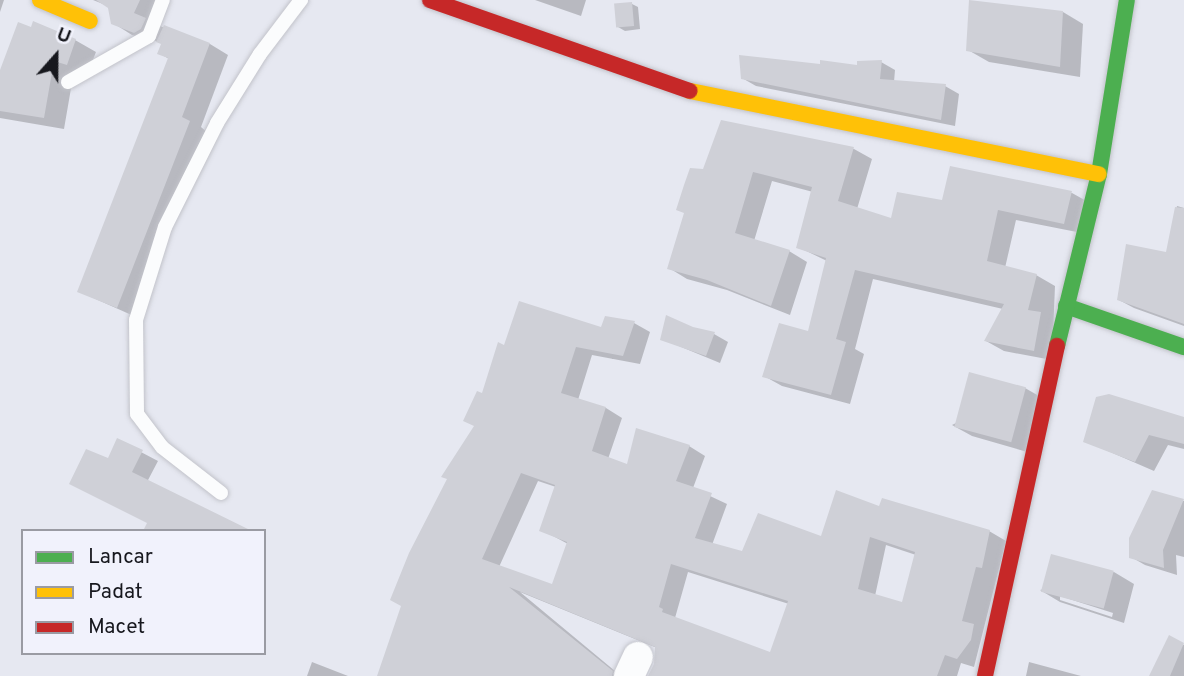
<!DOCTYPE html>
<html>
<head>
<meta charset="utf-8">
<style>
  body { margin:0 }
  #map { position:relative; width:1184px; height:676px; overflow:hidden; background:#e6e8f1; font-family:Overpass,sans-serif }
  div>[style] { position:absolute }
  .shadow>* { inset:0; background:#0003 }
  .building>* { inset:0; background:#cfd0d7; transform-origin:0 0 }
  .roads { filter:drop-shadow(0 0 2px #c2c3ca) drop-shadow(0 0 2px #c2c3ca) }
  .lane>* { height:14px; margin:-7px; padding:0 7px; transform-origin:7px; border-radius:7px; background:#fbfcfd }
  .street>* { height:30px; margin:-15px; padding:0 15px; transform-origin:15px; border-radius:15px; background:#fbfcfd }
  .fast>* { height:16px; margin:-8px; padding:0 8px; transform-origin:8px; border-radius:8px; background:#4caf50 }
  .slow>* { height:16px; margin:-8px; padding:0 8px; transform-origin:8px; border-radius:8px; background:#ffc107 }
  .jam>* { height:16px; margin:-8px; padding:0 8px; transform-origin:8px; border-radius:8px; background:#c62828 }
  span { translate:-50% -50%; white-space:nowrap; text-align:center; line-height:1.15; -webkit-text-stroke:5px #f1f2fc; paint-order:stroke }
  .legend { position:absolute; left:21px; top:529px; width:245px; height:126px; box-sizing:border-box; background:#f1f2fc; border:2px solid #9a9ba3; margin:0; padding:9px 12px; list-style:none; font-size:21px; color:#17181e }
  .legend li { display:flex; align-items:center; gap:14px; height:35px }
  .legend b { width:35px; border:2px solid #9a9ba3 }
  .north { position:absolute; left:21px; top:21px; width:70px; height:70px; -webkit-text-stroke:5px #f1f2fc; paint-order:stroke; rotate:21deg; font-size:19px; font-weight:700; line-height:28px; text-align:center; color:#17181e }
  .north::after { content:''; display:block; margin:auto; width:24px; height:32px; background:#17181e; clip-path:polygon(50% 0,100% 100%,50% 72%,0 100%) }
</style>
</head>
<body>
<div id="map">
  <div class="shadow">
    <div style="clip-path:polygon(0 0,4px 0,0 12px)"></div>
    <div style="clip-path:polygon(93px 0,163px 0,154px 24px,210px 44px,228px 55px,201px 127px,208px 133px,136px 317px,80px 292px,169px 59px,159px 53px,163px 43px,132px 35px,113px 23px,108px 6px)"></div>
    <div style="clip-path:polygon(535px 0,586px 0,581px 16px)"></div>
    <div style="clip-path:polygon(632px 4px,638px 7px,640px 29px,625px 31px,618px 27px)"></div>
    <div style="clip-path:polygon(1063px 12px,1083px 24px,1080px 77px,989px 62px,968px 50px)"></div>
    <div style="clip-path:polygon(75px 40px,96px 52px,87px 75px,74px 71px,64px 129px,0 118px,0 75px)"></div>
    <div style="clip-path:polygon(881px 62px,895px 70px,894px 82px,945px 86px,959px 94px,955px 126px,756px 86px,742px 78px,821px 66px,858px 67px)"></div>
    <div style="clip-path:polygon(722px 122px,854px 149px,872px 159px,857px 209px,892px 220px,943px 202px,1072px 193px,1090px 203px,1082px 233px,1016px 220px,1005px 268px,1036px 275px,1055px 286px,1052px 360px,1004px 351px,986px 341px,1003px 309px,873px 279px,855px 349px,864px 354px,850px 404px,782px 386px,764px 376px,809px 333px,827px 261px,798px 247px,813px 192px,772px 181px,754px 241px,789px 251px,807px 262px,790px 315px,727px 290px,687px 279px,669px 268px)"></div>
    <div style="clip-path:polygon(1177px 206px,1184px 208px,1184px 326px,1134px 308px,1119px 300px,1167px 255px)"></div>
    <div style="clip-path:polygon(evenodd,634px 323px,650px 332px,640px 364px,592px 355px,578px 400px,606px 408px,622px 418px,608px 459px,628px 466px,689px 446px,705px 456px,693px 488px,727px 504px,712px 545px,743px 554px,822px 539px,880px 509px,989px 531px,1006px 541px,974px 667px,961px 663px,957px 676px,787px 676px,789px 604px,688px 572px,675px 618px,734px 676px,650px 676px,656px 664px,657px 648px,520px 592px,621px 676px,446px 676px,475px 426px,483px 395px,602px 329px,634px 323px,538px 481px,556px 487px,542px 530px,568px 544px,553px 586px,499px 567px,538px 481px,634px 323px,886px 545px,916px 555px,903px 604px,875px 596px,886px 545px)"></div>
    <div style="clip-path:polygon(692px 329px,714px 334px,728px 342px,720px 363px,662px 339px)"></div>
    <div style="clip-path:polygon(1025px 388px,1046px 400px,1034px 454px,972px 436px,952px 425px)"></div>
    <div style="clip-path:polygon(1184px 419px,1184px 449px,1168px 445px,1154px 471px,1085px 441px)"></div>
    <div style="clip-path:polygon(118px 440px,158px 461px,147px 482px,148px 524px,109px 461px)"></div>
    <div style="clip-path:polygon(1153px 492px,1184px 501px,1184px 557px,1176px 555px,1177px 575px,1145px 565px,1131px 557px)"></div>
    <div style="clip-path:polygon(evenodd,1114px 572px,1134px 584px,1124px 623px,1060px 602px,1040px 590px,1114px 572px,1060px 596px,1113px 613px,1112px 617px,1060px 600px,1060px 596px)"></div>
    <div style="clip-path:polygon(1169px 638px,1184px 645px,1184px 676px,1151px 676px)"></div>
    <div style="clip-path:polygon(312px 662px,348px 676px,307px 676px)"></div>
    <div style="clip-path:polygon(1029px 662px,1081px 676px,1026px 676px)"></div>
  </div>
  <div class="building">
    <div style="clip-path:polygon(96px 0,140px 0,134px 13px,146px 18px,141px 29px,134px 33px,111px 24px,108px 8px)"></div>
    <div style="clip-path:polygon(969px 0,1063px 11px,1060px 67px,966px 51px)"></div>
    <div style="left:632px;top:2px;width:24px;height:18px;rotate:85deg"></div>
    <div style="clip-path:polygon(33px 21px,76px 39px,67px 65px,54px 61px,44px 118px,0 111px,0 70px,18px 22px,31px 27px)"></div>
    <div style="clip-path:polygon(164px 25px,210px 43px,182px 117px,190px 121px,117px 308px,77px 292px,168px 58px,157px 54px,161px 44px,156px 42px)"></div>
    <div style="clip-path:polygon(739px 55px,820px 64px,820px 60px,857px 65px,857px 61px,882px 60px,880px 79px,946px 84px,941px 120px,741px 79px)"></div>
    <div style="clip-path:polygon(721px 120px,854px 147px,838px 201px,891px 218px,897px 192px,942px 200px,950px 166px,1072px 191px,1064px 224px,998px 210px,987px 261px,1037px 274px,1028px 310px,1041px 312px,1034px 351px,984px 341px,1004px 304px,855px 270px,836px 339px,846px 342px,831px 395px,762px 377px,779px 323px,808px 331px,826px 258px,796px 248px,812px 187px,753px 172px,735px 233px,790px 250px,771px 306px,707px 280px,667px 269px,684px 213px,676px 210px,684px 185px,690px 168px,703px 169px)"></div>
    <div style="clip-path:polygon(1175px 207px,1184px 208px,1184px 324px,1117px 300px,1126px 244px,1166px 252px)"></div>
    <div style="clip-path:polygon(evenodd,519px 301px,601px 327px,605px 316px,635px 321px,623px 356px,576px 347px,561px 393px,606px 407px,592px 451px,627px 464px,636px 428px,690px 445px,676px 481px,712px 493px,695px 538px,742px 551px,758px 513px,821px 536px,836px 490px,879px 506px,882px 498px,990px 530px,982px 568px,976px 567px,962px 621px,974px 624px,971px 640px,957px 659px,945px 655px,937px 676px,648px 676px,654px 664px,655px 647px,509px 587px,613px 671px,612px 676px,377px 676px,401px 606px,390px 600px,409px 553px,447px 479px,441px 477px,474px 426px,463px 421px,477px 391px,482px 393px,498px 342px,504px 345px,519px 301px,521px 473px,555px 485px,539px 531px,567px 542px,552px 584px,482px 559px,521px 473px,519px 301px,870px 537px,915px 552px,902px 602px,858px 589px,870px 537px,519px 301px,671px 564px,788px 601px,770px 652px,662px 612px,663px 609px,659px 607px,671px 564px)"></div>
    <div style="clip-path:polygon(666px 315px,693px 327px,715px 332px,706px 356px,660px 340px)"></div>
    <div style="left:969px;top:372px;width:59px;height:57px;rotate:15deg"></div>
    <div style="clip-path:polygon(1109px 394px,1184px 417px,1184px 444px,1149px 435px,1135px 462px,1083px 442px,1096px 397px)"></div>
    <div style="clip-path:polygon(117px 438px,143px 450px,132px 472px,252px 531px,143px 531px,147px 523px,69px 484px,86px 449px,108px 458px)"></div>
    <div style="clip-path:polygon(1152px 490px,1184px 499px,1163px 550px,1164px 568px,1129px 558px,1129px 538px)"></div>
    <div style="left:1051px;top:554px;width:65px;height:39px;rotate:15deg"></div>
    <div style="clip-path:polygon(1169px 635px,1184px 643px,1170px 676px,1149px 676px)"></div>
  </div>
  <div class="roads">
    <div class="lane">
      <div style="left:68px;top:82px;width:93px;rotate:-29.6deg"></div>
      <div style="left:149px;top:36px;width:39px;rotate:-69deg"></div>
      <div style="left:221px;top:493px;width:75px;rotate:-142.1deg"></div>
      <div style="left:162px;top:447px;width:41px;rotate:-127.1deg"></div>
      <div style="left:137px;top:414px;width:94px;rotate:-90.6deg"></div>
      <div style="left:136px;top:320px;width:97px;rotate:-72.7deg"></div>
      <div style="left:165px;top:227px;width:116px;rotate:-63.4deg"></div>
      <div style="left:217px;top:123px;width:81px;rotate:-58.1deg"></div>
      <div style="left:260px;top:54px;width:68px;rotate:-52.8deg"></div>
    </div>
    <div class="street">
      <div style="left:629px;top:676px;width:21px;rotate:-65deg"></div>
    </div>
    <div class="fast">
      <div style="left:1066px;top:306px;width:125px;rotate:19.2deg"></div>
      <div style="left:1057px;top:346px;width:177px;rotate:-76.3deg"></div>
      <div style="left:1099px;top:174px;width:176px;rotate:-80.9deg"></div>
    </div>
    <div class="slow">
      <div style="left:40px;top:0;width:54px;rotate:22.8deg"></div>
      <div style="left:690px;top:91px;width:417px;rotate:11.5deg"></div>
    </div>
    <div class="jam">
      <div style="left:430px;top:0;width:275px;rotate:19.3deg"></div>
      <div style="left:985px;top:676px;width:338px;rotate:-77.7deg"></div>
    </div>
  </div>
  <ul class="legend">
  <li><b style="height:9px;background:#4caf50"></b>Lancar</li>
  <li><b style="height:9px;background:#ffc107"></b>Padat</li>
  <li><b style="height:9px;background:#c62828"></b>Macet</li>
  </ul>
  <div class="north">U</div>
</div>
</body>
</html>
